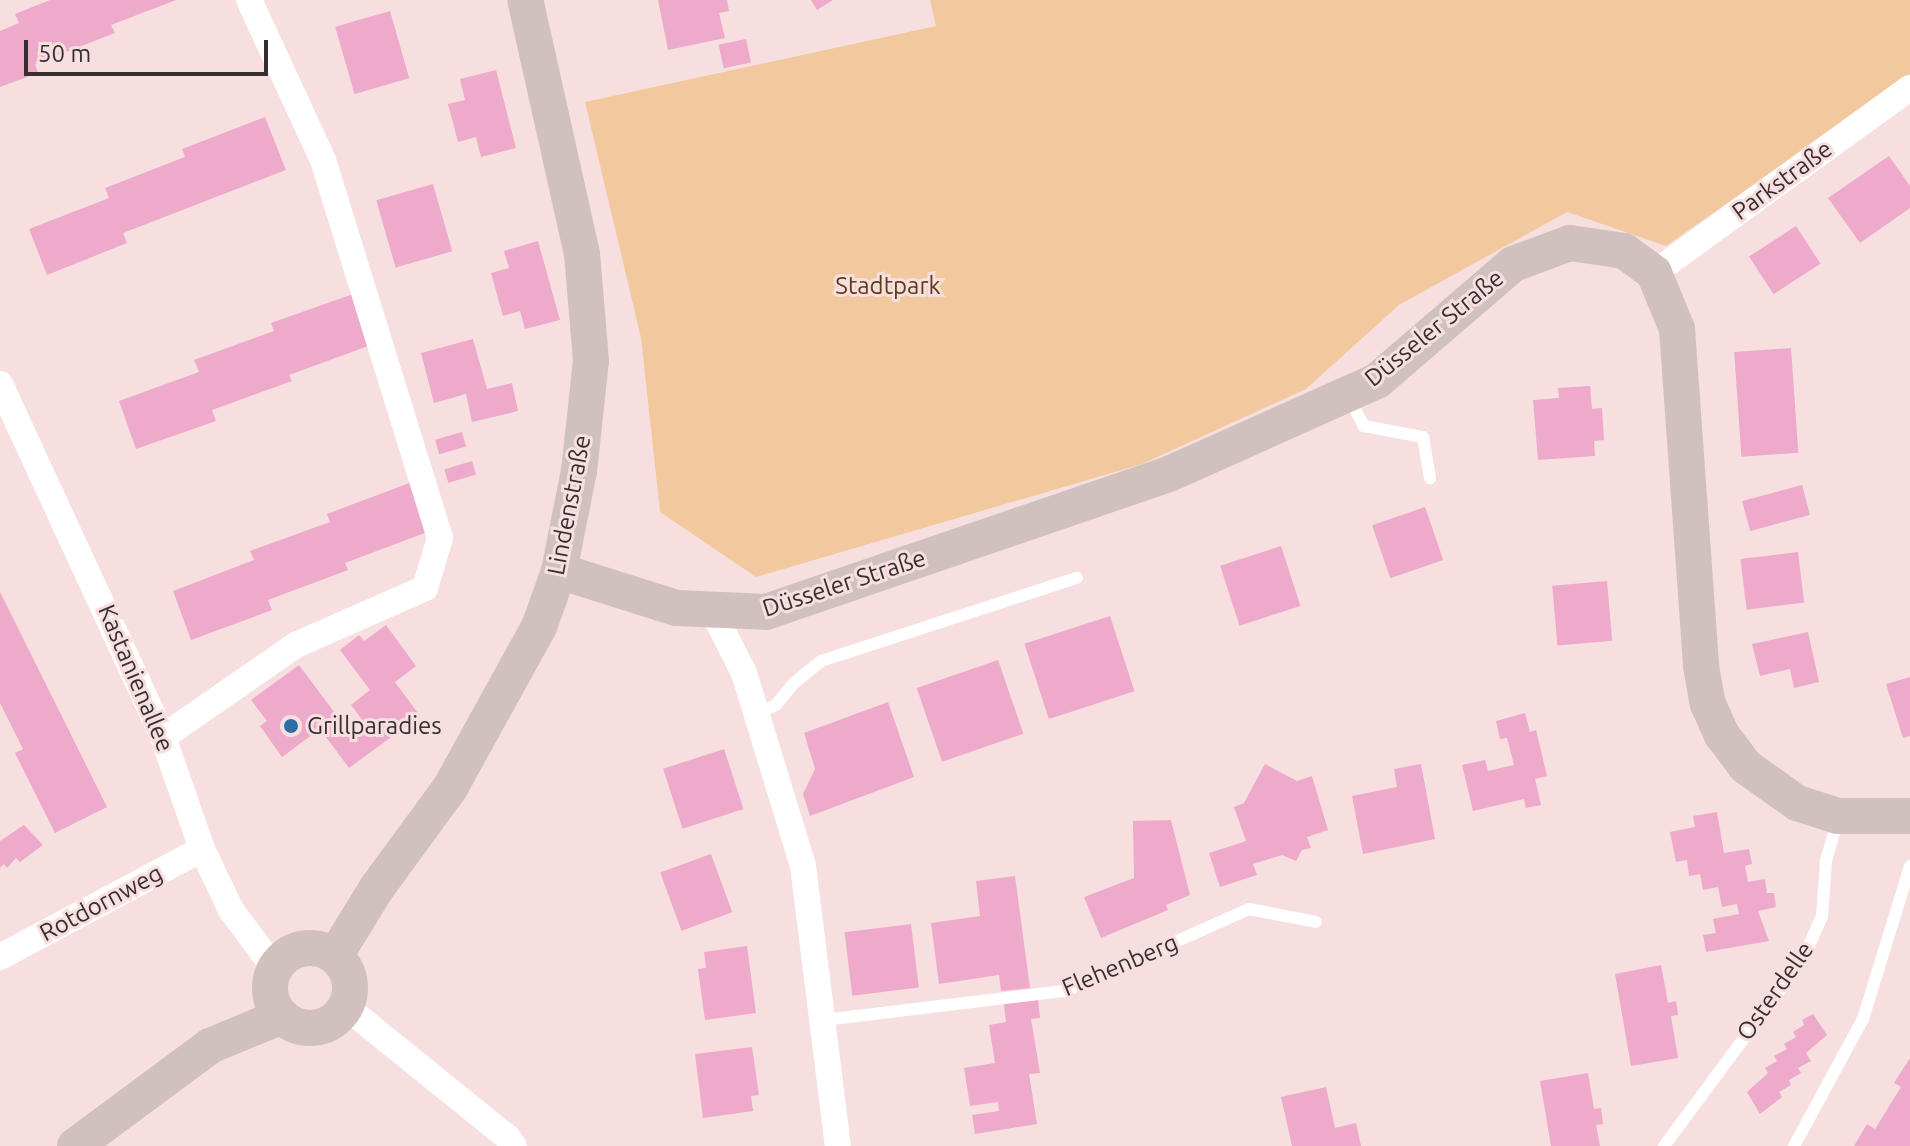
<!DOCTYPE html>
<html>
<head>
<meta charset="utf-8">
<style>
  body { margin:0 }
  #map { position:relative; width:1910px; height:1146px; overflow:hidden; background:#f7dfe0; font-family:Ubuntu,sans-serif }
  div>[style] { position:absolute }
  .green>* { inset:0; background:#f2c99f }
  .building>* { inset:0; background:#edaaca; transform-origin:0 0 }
  .service>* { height:12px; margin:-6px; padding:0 6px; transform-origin:6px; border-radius:6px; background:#fff }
  .minor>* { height:26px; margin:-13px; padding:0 13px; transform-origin:13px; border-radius:13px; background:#fff }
  .secondary>* { height:36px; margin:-18px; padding:0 18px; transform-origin:18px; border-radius:18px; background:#d1c1be }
  .secondary>.ring { margin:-18px; padding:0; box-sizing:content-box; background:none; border:36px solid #d1c1be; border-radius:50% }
  .dots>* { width:22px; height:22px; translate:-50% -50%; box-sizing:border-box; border:4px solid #f7dfe0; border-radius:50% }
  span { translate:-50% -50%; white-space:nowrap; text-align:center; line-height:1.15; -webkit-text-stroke:6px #f7dfe0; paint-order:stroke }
  .street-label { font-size:24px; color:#372e2f }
  .park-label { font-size:24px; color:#5d3c15 }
  .poi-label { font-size:24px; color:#372e2f }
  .left { translate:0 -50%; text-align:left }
  .scale { position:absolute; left:24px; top:40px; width:244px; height:36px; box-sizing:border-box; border:4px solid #372e2f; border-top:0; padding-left:10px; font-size:24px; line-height:28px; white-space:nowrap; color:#372e2f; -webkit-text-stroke:6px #f7dfe0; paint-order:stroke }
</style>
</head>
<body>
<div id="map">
  <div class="green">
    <div style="clip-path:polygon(930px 0,1910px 0,1910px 75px,1666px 246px,1567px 212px,1399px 305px,1306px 389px,1142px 464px,756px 577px,660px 512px,641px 338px,585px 102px,936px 26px)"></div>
  </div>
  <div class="building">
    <div style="clip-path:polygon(50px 0,176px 0,111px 25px,115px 33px,35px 64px,38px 73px,0 87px,0 31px,19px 23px,15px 14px)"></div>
    <div style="clip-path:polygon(658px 0,727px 0,729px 11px,719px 13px,725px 38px,668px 50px)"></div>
    <div style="clip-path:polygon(811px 0,833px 0,817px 10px)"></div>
    <div style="left:390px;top:11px;width:70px;height:57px;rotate:74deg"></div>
    <div style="left:746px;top:39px;width:24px;height:28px;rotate:78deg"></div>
    <div style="clip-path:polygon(496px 70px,516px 148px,481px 157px,476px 137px,458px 142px,448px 104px,465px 100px,460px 79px)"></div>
    <div style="clip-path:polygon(265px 117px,286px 170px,123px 233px,127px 243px,47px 275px,29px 229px,109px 198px,105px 188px,185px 157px,182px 149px)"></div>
    <div style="clip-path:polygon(1889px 156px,1910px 186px,1910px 208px,1860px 243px,1828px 198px)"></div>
    <div style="left:433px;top:184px;width:70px;height:59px;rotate:74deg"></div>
    <div style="left:1796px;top:226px;width:45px;height:56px;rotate:57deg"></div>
    <div style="clip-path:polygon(538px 241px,560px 320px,525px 329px,520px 311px,503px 316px,491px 273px,509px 268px,504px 251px)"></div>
    <div style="clip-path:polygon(353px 294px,371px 345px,289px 375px,292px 381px,212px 410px,216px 421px,136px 449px,119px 401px,199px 372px,194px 360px,274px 331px,271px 323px)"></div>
    <div style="clip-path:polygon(473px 339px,487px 389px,512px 383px,518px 411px,472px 422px,466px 394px,434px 403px,421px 353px)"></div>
    <div style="left:1791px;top:348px;width:105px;height:57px;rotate:86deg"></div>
    <div style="clip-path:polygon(1590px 386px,1592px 409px,1602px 408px,1604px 440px,1594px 441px,1595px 456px,1538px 460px,1533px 400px,1559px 398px,1558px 388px)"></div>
    <div style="left:462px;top:432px;width:15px;height:28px;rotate:74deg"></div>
    <div style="left:472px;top:461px;width:14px;height:29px;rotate:73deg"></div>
    <div style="clip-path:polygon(412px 482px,430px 531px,345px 563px,348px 570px,268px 600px,272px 610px,191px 640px,173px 591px,254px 560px,250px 551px,330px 522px,327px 514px)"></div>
    <div style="left:1802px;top:485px;width:31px;height:62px;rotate:75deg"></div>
    <div style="left:1425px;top:507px;width:56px;height:56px;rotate:71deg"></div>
    <div style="left:1281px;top:546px;width:63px;height:64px;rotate:72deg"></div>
    <div style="left:1798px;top:552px;width:51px;height:58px;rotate:83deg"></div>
    <div style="left:1607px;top:581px;width:60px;height:55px;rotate:85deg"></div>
    <div style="clip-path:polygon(0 592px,107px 807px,55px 833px,15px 753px,23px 749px,0 703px)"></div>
    <div style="left:1110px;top:616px;width:79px;height:90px;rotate:72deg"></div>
    <div style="clip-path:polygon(386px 625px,416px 666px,395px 682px,420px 716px,349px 768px,320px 729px,282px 757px,260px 726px,267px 721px,251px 700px,299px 665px,352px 736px,366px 725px,351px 705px,370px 690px,340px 650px,359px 635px,364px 641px)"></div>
    <div style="clip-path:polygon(1808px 632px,1819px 682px,1794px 688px,1790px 669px,1760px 676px,1752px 644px)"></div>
    <div style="left:998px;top:660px;width:78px;height:86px;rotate:71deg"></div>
    <div style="clip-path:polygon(1910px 677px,1910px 736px,1903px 738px,1886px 684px)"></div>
    <div style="clip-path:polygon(888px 702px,914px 777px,810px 816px,803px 794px,815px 769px,804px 733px)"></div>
    <div style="clip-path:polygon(1525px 713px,1530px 732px,1536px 730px,1547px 776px,1535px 779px,1541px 805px,1526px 808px,1524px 799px,1473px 811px,1462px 765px,1485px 760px,1488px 771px,1514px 765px,1507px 738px,1500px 739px,1496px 721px)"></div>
    <div style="left:724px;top:749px;width:63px;height:64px;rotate:72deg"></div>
    <div style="clip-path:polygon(1265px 764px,1297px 781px,1312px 776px,1328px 830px,1307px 837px,1311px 848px,1302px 850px,1296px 861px,1282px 855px,1253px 864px,1257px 875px,1220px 887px,1209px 853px,1246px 841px,1234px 807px,1244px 803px)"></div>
    <div style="clip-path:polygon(1421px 764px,1435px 839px,1363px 854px,1352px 796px,1397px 787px,1394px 769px)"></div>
    <div style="clip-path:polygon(1717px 812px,1724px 853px,1749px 849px,1752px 864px,1745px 866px,1748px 882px,1765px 879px,1767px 893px,1774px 893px,1776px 907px,1758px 911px,1769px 941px,1706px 952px,1703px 935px,1716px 933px,1713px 919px,1739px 914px,1737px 904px,1722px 907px,1718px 887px,1703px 890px,1700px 874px,1689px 876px,1687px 860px,1676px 862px,1670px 832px,1695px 827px,1693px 816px)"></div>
    <div style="clip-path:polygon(1171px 820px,1190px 895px,1166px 905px,1168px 910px,1101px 938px,1084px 897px,1134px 878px,1133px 821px)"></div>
    <div style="clip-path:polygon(24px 825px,43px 845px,20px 862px,16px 858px,7px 868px,4px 864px,0 868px,0 841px)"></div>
    <div style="left:711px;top:854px;width:62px;height:54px;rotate:70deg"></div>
    <div style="clip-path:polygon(1015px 876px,1030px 988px,1001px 991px,999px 975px,939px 984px,931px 923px,980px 916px,976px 881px)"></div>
    <div style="left:911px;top:924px;width:64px;height:67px;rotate:83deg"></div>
    <div style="clip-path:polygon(747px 946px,756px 1013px,705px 1020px,698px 969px,706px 968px,704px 952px)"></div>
    <div style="clip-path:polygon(1661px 965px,1668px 1003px,1676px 1001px,1678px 1015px,1671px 1016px,1678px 1058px,1631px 1066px,1615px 974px)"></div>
    <div style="clip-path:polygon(1038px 1000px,1040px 1018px,1031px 1019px,1040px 1073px,1029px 1074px,1037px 1124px,975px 1134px,972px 1115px,999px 1111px,998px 1102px,970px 1106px,964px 1068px,995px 1063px,989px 1025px,1006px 1022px,1004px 1004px)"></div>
    <div style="clip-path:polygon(1813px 1014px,1827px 1035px,1806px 1053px,1811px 1061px,1798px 1068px,1801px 1073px,1789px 1080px,1791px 1085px,1779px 1092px,1782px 1097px,1760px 1114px,1747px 1092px,1768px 1073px,1765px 1068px,1777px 1061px,1774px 1056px,1787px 1049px,1784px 1044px,1796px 1037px,1793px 1032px,1804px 1025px,1802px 1020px)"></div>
    <div style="clip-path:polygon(752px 1047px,759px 1095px,751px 1096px,753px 1111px,703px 1118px,695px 1054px)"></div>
    <div style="clip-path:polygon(1910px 1058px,1910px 1146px,1854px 1146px,1867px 1124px,1875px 1129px,1901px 1087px,1894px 1083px)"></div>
    <div style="clip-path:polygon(1588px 1073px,1594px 1109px,1601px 1108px,1603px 1124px,1596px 1125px,1600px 1146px,1551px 1146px,1540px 1081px)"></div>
    <div style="clip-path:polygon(1326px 1087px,1335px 1128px,1356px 1123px,1361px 1146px,1292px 1146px,1281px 1097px)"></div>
  </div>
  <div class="service">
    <div style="left:1349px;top:397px;width:33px;rotate:63deg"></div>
    <div style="left:1364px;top:426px;width:60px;rotate:10.6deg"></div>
    <div style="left:1423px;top:437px;width:42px;rotate:80.3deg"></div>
    <div style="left:758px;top:713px;width:20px;rotate:-24deg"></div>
    <div style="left:776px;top:705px;width:28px;rotate:-51deg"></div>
    <div style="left:794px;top:683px;width:35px;rotate:-39deg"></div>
    <div style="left:821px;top:661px;width:269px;rotate:-18deg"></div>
    <div style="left:824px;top:1020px;width:243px;rotate:-6.9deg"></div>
    <div style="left:1065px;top:991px;width:201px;rotate:-24deg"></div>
    <div style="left:1249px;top:909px;width:68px;rotate:11deg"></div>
    <div style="left:1664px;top:1146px;width:233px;rotate:-53.4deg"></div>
    <div style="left:1803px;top:959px;width:47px;rotate:-66.2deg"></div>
    <div style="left:1822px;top:916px;width:55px;rotate:-85.8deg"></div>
    <div style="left:1826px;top:861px;width:44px;rotate:-74.1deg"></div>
    <div style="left:1794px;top:1146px;width:145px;rotate:-61.5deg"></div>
    <div style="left:1863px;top:1019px;width:160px;rotate:-72.9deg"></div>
  </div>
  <div class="minor">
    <div style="left:1654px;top:273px;width:316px;rotate:-35.9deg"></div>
    <div style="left:0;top:384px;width:389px;rotate:65.2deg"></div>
    <div style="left:163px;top:737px;width:119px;rotate:70.8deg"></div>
    <div style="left:202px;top:849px;width:68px;rotate:64.6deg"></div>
    <div style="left:231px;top:910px;width:74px;rotate:53.3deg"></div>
    <div style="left:713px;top:612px;width:68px;rotate:63.1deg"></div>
    <div style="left:744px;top:673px;width:202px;rotate:73deg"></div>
    <div style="left:803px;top:866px;width:282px;rotate:82.9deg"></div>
    <div style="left:163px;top:737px;width:162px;rotate:-34.7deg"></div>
    <div style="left:296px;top:645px;width:141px;rotate:-23.8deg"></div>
    <div style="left:425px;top:588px;width:52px;rotate:-73.3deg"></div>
    <div style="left:440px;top:538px;width:396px;rotate:-107.2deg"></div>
    <div style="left:323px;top:160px;width:176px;rotate:-114.8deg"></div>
    <div style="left:0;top:957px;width:229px;rotate:-28.1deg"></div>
    <div style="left:346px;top:1007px;width:207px;rotate:38.9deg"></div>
    <div style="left:507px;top:1137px;width:11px;rotate:52deg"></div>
  </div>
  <div class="secondary">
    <div style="left:559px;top:571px;width:123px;rotate:17.5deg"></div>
    <div style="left:676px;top:608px;width:90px;rotate:2.5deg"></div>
    <div style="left:766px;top:612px;width:426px;rotate:-18.9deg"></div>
    <div style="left:1169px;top:474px;width:228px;rotate:-24.1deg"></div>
    <div style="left:1377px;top:381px;width:179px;rotate:-40.7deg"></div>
    <div style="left:1513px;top:264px;width:61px;rotate:-20.2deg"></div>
    <div style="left:1570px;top:243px;width:55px;rotate:8.4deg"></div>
    <div style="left:1624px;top:251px;width:37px;rotate:36deg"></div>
    <div style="left:1654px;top:273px;width:61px;rotate:67.7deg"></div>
    <div style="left:1677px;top:329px;width:338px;rotate:85.9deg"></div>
    <div style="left:1701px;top:666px;width:39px;rotate:80deg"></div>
    <div style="left:1708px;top:704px;width:34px;rotate:66deg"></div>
    <div style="left:1722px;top:735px;width:39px;rotate:53deg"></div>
    <div style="left:1745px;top:766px;width:64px;rotate:35.4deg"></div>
    <div style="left:1797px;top:803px;width:43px;rotate:17.6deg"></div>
    <div style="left:1838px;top:816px;width:72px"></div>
    <div class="ring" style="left:270px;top:948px;width:44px;height:44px"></div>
    <div style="left:335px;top:956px;width:79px;rotate:-58.5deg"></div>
    <div style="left:376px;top:889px;width:125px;rotate:-53.8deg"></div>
    <div style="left:450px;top:788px;width:184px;rotate:-61.1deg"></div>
    <div style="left:539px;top:627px;width:59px;rotate:-70.3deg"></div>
    <div style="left:559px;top:571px;width:102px;rotate:-78.7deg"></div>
    <div style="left:579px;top:471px;width:111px;rotate:-83.8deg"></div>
    <div style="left:591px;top:361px;width:107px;rotate:-94.8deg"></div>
    <div style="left:582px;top:254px;width:260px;rotate:-102.6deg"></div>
    <div style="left:75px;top:1146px;width:168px;rotate:-36.5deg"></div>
    <div style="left:210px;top:1046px;width:78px;rotate:-22.6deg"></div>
  </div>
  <div class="dots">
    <div style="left:291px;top:726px;background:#2b6fa5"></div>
  </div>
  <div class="street-label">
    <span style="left:1782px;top:180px;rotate:-36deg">Parkstraße</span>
    <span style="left:1434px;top:328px;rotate:-39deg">Düsseler Straße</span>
    <span style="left:569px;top:505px;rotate:-79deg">Lindenstraße</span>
    <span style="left:844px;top:583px;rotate:-18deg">Düsseler Straße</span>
    <span style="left:136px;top:678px;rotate:67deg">Kastanienallee</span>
    <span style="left:101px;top:903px;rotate:-28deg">Rotdornweg</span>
    <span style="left:1120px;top:965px;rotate:-23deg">Flehenberg</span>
    <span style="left:1775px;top:991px;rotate:-55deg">Osterdelle</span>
  </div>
  <div class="park-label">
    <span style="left:888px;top:286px">Stadtpark</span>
  </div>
  <div class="poi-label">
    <span class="left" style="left:307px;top:726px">Grillparadies</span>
  </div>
  <div class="scale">50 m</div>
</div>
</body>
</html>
